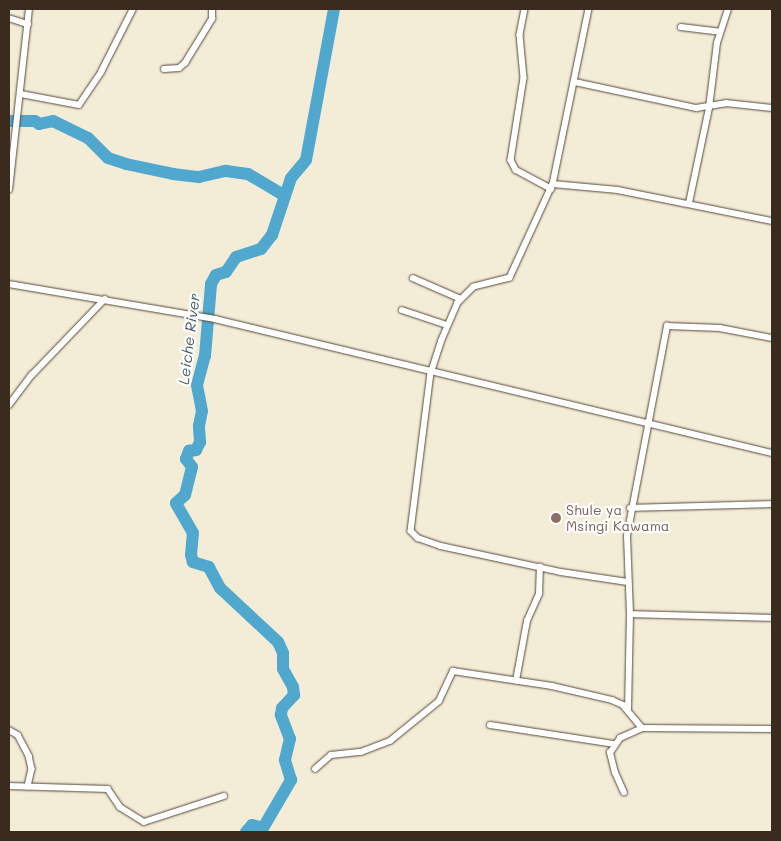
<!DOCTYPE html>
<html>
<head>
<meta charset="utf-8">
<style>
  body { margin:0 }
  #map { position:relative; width:781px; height:841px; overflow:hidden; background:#f3ecd7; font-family:Mali,sans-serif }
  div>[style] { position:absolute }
  .river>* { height:12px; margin:-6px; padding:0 6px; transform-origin:6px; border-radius:6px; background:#51a8ce }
  .roads { filter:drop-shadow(0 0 1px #57473a) drop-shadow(0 0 1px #57473a) }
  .minor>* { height:5.5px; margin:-2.75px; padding:0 2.75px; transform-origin:2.75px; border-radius:2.75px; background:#fff }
  .dots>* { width:14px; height:14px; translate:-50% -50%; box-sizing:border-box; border:2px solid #fff; border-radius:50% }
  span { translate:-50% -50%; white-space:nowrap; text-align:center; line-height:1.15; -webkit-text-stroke:4.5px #fff; paint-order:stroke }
  .education-label { font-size:14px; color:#785e54 }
  .left { translate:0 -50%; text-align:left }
  .water-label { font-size:15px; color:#445c64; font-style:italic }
  .frame { position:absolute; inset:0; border:10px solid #3b2a1e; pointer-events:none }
</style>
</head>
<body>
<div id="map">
  <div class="river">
    <div style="left:9px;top:121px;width:26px"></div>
    <div style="left:35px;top:121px;width:5px;rotate:37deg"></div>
    <div style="left:39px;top:124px;width:14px;rotate:-12deg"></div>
    <div style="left:53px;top:121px;width:39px;rotate:26deg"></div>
    <div style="left:88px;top:138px;width:28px;rotate:45deg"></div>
    <div style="left:108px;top:158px;width:19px;rotate:18deg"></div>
    <div style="left:126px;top:164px;width:48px;rotate:12deg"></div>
    <div style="left:173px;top:174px;width:26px;rotate:7deg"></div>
    <div style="left:199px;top:177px;width:28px;rotate:-13deg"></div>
    <div style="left:226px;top:171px;width:22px;rotate:8deg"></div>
    <div style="left:248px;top:174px;width:43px;rotate:30.7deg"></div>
    <div style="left:246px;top:832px;width:9px;rotate:-49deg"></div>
    <div style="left:252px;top:825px;width:11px;rotate:15deg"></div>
    <div style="left:263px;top:828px;width:56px;rotate:-59.7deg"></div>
    <div style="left:291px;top:780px;width:21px;rotate:-107deg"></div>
    <div style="left:285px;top:760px;width:22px;rotate:-77deg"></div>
    <div style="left:290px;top:739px;width:26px;rotate:-111deg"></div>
    <div style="left:281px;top:715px;width:7px;rotate:-82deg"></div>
    <div style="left:282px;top:708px;width:18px;rotate:-47deg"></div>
    <div style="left:294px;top:695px;width:8px;rotate:-97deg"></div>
    <div style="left:293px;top:687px;width:21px;rotate:-119deg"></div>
    <div style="left:283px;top:669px;width:16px;rotate:-90deg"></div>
    <div style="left:283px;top:653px;width:12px;rotate:-114deg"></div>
    <div style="left:278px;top:642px;width:79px;rotate:-137deg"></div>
    <div style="left:220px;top:588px;width:24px;rotate:-118deg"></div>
    <div style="left:209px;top:567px;width:17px;rotate:-163deg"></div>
    <div style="left:193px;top:562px;width:7px;rotate:-106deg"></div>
    <div style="left:191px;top:555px;width:22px;rotate:-85deg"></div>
    <div style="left:193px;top:533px;width:34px;rotate:-120deg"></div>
    <div style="left:176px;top:503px;width:12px;rotate:-42deg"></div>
    <div style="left:185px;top:495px;width:29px;rotate:-76deg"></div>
    <div style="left:192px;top:467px;width:10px;rotate:-127deg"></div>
    <div style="left:186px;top:459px;width:9px;rotate:-69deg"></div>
    <div style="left:189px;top:451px;width:7px;rotate:-8deg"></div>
    <div style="left:196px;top:450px;width:9px;rotate:-63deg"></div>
    <div style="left:200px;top:442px;width:16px;rotate:-94deg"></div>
    <div style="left:199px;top:426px;width:15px;rotate:-79deg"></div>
    <div style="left:202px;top:411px;width:26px;rotate:-101deg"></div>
    <div style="left:197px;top:385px;width:30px;rotate:-75deg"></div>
    <div style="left:205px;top:356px;width:72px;rotate:-85.2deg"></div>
    <div style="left:211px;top:284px;width:10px;rotate:-61deg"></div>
    <div style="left:216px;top:275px;width:10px;rotate:-17deg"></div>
    <div style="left:226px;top:272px;width:18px;rotate:-56deg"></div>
    <div style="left:236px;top:257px;width:26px;rotate:-18deg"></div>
    <div style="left:261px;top:249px;width:18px;rotate:-52deg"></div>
    <div style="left:272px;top:235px;width:60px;rotate:-71.6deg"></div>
    <div style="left:291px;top:178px;width:23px;rotate:-50deg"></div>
    <div style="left:306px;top:160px;width:154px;rotate:-79.5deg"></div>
  </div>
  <div class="roads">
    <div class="minor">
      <div style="left:525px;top:9px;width:26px;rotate:101deg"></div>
      <div style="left:520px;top:35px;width:43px;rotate:84.7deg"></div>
      <div style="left:524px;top:78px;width:83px;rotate:99deg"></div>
      <div style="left:511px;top:160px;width:11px;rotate:63deg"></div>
      <div style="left:516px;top:170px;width:40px;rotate:28deg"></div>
      <div style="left:589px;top:9px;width:179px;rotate:101.6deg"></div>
      <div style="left:553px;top:184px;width:103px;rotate:114.6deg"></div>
      <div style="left:510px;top:278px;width:37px;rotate:166deg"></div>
      <div style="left:474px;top:287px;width:23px;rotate:135deg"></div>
      <div style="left:458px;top:303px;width:40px;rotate:113.4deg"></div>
      <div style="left:442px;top:340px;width:35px;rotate:108deg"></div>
      <div style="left:431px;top:373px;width:159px;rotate:97.2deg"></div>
      <div style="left:411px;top:531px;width:10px;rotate:45deg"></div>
      <div style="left:418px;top:538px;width:24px;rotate:19deg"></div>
      <div style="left:441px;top:546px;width:123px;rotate:12.2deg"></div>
      <div style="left:561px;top:572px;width:67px;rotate:8.6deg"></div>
      <div style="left:9px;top:18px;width:20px;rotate:18deg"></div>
      <div style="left:681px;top:27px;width:39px;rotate:7deg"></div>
      <div style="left:164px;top:69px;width:15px;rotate:-4deg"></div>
      <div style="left:179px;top:68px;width:8px;rotate:-40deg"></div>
      <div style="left:185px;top:63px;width:52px;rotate:-58.5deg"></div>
      <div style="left:212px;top:19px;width:10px;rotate:-90deg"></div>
      <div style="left:575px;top:82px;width:124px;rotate:12.1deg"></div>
      <div style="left:696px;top:108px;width:30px;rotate:-9deg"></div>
      <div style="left:726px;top:103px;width:46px;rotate:6.2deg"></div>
      <div style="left:21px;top:94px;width:59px;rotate:10.7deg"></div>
      <div style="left:79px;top:105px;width:40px;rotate:-56deg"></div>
      <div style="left:101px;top:72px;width:71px;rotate:-63.1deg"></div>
      <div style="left:553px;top:184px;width:65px;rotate:5.3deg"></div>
      <div style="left:618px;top:190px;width:157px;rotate:11.4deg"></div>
      <div style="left:9px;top:190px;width:182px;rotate:-83.7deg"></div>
      <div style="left:689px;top:203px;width:97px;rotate:-78.1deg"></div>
      <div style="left:709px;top:108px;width:65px;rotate:-83deg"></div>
      <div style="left:717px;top:43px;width:36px;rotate:-72deg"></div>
      <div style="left:413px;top:278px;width:52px;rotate:23.6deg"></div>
      <div style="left:9px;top:284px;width:209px;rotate:9.6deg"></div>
      <div style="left:215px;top:319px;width:573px;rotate:13.53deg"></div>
      <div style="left:402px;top:310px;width:47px;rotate:18.4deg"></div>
      <div style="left:9px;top:405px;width:38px;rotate:-53deg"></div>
      <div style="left:32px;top:375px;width:105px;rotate:-46.2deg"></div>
      <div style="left:630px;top:508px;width:142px;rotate:-1.6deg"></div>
      <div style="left:630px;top:614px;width:142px;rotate:1.6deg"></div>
      <div style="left:516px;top:681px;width:61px;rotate:-79.6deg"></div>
      <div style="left:527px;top:621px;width:30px;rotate:-66deg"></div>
      <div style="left:539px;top:594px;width:27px;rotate:-88deg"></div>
      <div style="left:628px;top:710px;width:96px;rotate:-88.8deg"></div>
      <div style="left:630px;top:614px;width:78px;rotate:-92.2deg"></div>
      <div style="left:627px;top:536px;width:214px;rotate:-79.2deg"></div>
      <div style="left:667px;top:326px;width:53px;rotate:2.2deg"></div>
      <div style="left:720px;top:328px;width:53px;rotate:10.9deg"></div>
      <div style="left:490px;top:725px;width:125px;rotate:8.7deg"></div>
      <div style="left:9px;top:730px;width:10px;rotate:29deg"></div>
      <div style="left:18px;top:735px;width:24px;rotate:62deg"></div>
      <div style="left:29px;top:756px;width:13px;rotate:77deg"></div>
      <div style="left:32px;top:769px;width:18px;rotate:103deg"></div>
      <div style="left:315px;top:769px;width:21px;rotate:-41deg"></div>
      <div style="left:331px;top:755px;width:30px;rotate:-6deg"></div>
      <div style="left:361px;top:752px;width:31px;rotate:-21deg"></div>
      <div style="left:390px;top:741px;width:63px;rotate:-39.2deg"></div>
      <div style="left:439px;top:701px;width:33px;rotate:-65deg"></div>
      <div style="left:453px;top:671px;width:100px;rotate:8.6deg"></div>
      <div style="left:552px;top:686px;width:62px;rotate:13.1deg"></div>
      <div style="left:612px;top:700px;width:12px;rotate:24deg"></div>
      <div style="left:623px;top:705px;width:30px;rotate:50deg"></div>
      <div style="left:642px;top:728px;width:130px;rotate:0.4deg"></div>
      <div style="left:9px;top:786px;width:99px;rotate:1.7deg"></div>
      <div style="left:108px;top:789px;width:22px;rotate:56deg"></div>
      <div style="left:120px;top:807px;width:28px;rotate:32deg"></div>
      <div style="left:144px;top:822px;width:84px;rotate:-18deg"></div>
      <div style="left:624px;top:793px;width:22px;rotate:-114deg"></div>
      <div style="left:615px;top:773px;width:21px;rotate:-104deg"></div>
      <div style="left:610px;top:753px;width:18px;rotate:-56deg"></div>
      <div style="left:620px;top:738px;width:24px;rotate:-24deg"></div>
    </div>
  </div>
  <div class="dots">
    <div style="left:556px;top:518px;background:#8d6e63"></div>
  </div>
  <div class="education-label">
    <span class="left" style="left:566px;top:518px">Shule ya<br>Msingi Kawama</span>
  </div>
  <div class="water-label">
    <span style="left:189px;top:339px;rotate:-83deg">Leiche River</span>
  </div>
  <div class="frame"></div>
</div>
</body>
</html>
